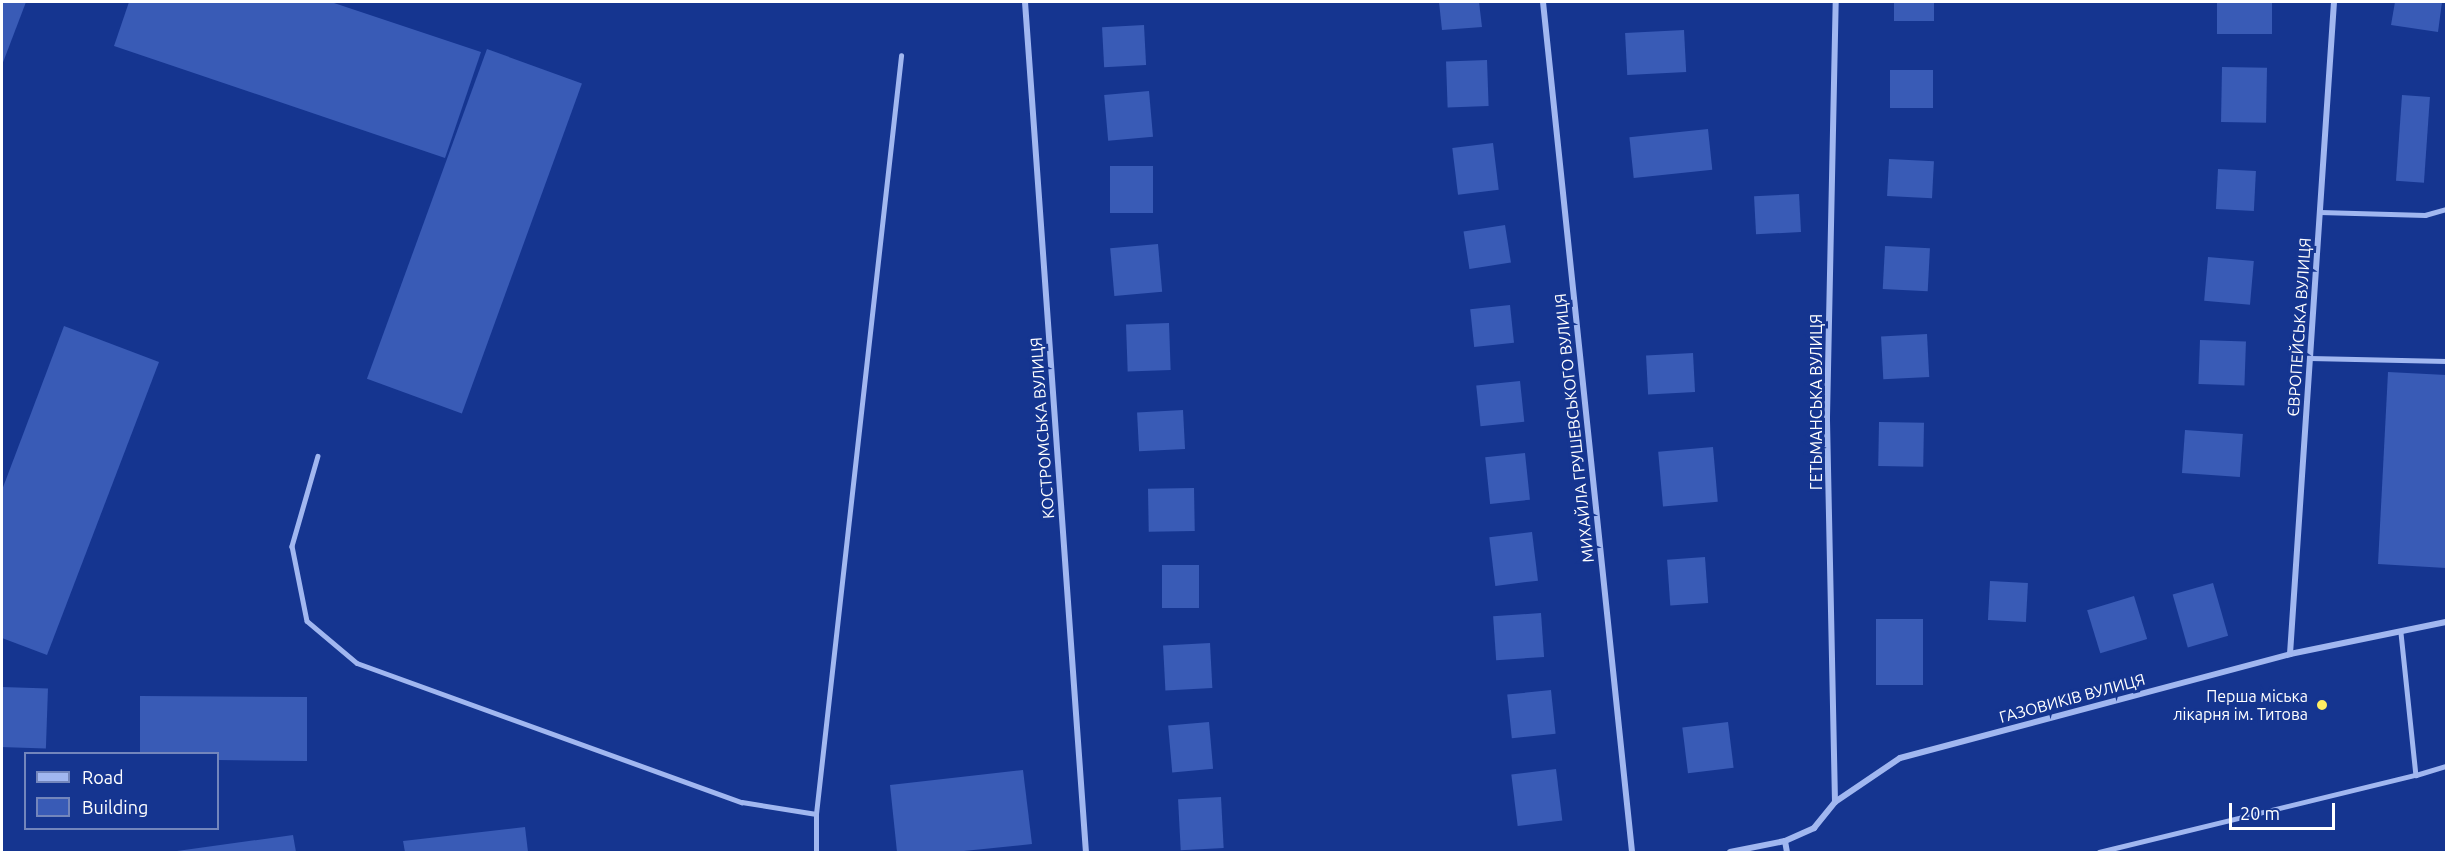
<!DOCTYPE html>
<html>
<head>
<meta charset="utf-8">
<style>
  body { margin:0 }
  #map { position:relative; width:2448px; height:854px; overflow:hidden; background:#153590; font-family:Ubuntu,sans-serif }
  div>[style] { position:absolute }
  .building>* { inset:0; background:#395bb6; transform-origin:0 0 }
  .lane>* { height:4.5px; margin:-2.25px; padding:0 2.25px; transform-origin:2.25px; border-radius:2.25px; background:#a1b7f0 }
  .street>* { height:6px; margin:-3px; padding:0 3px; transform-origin:3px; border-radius:3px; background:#a1b7f0 }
  .dots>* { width:16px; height:16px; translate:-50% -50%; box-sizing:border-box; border:3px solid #153590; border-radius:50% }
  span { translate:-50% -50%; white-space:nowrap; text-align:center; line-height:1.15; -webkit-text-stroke:6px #153590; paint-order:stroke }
  .street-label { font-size:16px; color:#fff }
  .poi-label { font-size:16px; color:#fff }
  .right { translate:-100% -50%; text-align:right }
  .frame { position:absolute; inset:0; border:3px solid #fff; pointer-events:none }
  .legend { position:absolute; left:24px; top:752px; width:195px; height:78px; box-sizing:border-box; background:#153590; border:2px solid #7386bc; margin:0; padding:8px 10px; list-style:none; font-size:18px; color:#fff }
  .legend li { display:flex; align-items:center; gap:12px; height:30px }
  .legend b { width:30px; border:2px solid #7386bc }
  .scale { position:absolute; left:2229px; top:803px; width:106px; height:27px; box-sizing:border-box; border:3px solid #fff; border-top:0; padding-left:8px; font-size:18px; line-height:21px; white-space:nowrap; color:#fff; -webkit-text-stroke:4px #153590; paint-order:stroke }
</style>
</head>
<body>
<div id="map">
  <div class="building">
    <div style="clip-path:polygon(2px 2px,26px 2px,2px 65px)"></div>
    <div style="clip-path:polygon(129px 2px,331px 2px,481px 52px,445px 158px,114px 46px)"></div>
    <div style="clip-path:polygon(1439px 2px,1479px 2px,1482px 27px,1442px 30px)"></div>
    <div style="left:1894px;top:2px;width:40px;height:19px"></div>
    <div style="left:2217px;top:2px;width:55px;height:32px"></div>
    <div style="clip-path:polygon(2395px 2px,2442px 2px,2438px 32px,2391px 25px)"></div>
    <div style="left:1144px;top:25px;width:40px;height:42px;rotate:87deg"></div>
    <div style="left:1684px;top:30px;width:42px;height:59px;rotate:87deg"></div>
    <div style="left:487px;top:49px;width:101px;height:351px;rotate:20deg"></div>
    <div style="left:1487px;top:60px;width:46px;height:41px;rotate:88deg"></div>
    <div style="left:2222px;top:67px;width:45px;height:55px;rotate:1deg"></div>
    <div style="left:1890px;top:70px;width:43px;height:38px"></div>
    <div style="left:1149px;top:91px;width:46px;height:45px;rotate:85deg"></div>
    <div style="left:2402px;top:95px;width:28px;height:86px;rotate:4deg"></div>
    <div style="left:1708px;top:129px;width:41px;height:79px;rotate:84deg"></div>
    <div style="left:1493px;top:143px;width:47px;height:41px;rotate:83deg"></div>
    <div style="left:1889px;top:159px;width:45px;height:37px;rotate:3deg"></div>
    <div style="left:1110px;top:166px;width:43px;height:47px"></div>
    <div style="left:2218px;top:169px;width:38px;height:40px;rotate:3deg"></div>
    <div style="left:1799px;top:194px;width:38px;height:45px;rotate:87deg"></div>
    <div style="left:1505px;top:225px;width:38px;height:42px;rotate:81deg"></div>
    <div style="left:1158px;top:244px;width:48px;height:48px;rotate:85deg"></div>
    <div style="left:1885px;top:246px;width:45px;height:43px;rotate:3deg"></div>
    <div style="left:2208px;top:257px;width:46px;height:44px;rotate:5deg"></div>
    <div style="left:1510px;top:305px;width:38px;height:40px;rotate:84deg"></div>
    <div style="left:1169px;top:323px;width:47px;height:43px;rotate:88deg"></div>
    <div style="clip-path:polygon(64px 326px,159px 362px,47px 655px,2px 638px,2px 490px)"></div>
    <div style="left:1927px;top:334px;width:43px;height:46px;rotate:87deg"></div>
    <div style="left:2200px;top:340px;width:46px;height:44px;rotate:2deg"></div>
    <div style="left:1693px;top:353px;width:39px;height:47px;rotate:87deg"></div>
    <div style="clip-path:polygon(2388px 372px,2446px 375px,2446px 568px,2378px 564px)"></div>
    <div style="left:1520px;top:381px;width:41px;height:44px;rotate:84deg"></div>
    <div style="left:1183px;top:410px;width:39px;height:46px;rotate:87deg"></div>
    <div style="left:1879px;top:422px;width:45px;height:44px;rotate:1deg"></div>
    <div style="left:2185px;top:430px;width:58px;height:43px;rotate:4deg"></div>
    <div style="left:1713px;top:447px;width:55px;height:55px;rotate:85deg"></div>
    <div style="left:1525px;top:453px;width:47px;height:40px;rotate:84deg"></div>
    <div style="left:1194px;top:488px;width:43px;height:46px;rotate:89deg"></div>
    <div style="left:1532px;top:532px;width:49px;height:43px;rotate:83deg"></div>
    <div style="left:1705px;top:557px;width:46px;height:38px;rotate:86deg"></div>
    <div style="left:1162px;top:565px;width:37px;height:43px"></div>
    <div style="left:1990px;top:581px;width:38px;height:39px;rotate:3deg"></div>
    <div style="left:2213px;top:583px;width:55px;height:42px;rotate:74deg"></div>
    <div style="left:2134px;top:596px;width:45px;height:49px;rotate:73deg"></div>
    <div style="left:1541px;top:613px;width:44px;height:48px;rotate:86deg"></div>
    <div style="left:1923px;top:619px;width:66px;height:47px;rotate:90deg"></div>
    <div style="left:1210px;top:643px;width:45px;height:47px;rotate:87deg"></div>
    <div style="left:2px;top:687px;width:46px;height:60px;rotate:2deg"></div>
    <div style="left:1551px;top:690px;width:44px;height:44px;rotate:84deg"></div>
    <div style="clip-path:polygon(140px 696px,307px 697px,307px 761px,218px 760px,218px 754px,140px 754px)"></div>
    <div style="left:1209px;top:722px;width:47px;height:41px;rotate:85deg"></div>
    <div style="left:1728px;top:722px;width:46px;height:46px;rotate:83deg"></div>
    <div style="left:1556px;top:769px;width:52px;height:45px;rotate:83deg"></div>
    <div style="clip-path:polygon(1023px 770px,1032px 844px,954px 852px,897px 852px,890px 785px)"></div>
    <div style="left:1221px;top:797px;width:51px;height:43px;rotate:87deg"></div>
    <div style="clip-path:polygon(525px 827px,528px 852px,405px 852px,403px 841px)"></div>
    <div style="clip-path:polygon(293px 835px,296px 852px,177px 852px,177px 851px)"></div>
  </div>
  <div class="lane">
    <div style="left:2320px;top:212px;width:105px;rotate:1.6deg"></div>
    <div style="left:2425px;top:215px;width:22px;rotate:-16deg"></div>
    <div style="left:2310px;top:358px;width:136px;rotate:1.3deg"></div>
    <div style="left:318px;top:456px;width:94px;rotate:106.1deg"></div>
    <div style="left:292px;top:546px;width:76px;rotate:78.7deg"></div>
    <div style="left:307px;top:621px;width:65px;rotate:40deg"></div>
    <div style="left:357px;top:663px;width:409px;rotate:19.9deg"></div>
    <div style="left:742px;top:802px;width:75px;rotate:9.2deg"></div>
    <div style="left:2401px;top:633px;width:143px;rotate:84deg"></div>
    <div style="left:2416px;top:775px;width:31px;rotate:-17deg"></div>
    <div style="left:816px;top:852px;width:38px;rotate:-90deg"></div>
    <div style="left:816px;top:814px;width:763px;rotate:-83.6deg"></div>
    <div style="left:2099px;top:852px;width:326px;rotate:-13.7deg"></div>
  </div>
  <div class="street">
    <div style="left:1025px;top:2px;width:852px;rotate:85.9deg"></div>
    <div style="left:1543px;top:2px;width:855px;rotate:84.02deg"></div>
    <div style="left:2290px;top:654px;width:653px;rotate:-86.14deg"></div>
    <div style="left:1835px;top:802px;width:385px;rotate:-91.2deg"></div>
    <div style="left:1827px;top:417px;width:415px;rotate:-88.8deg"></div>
    <div style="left:1785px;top:841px;width:11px;rotate:80deg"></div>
    <div style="left:1730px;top:852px;width:56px;rotate:-11.3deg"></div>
    <div style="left:1785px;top:841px;width:32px;rotate:-24deg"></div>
    <div style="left:1814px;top:828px;width:33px;rotate:-51deg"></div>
    <div style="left:1835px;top:802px;width:78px;rotate:-34.1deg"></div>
    <div style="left:1900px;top:758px;width:404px;rotate:-14.9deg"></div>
    <div style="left:2290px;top:654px;width:159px;rotate:-11.6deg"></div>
  </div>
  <div class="dots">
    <div style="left:2322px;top:705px;background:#ffed61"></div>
  </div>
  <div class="street-label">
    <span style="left:2299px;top:327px;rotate:-86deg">ЄВРОПЕЙСЬКА ВУЛИЦЯ</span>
    <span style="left:1816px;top:402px;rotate:-90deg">ГЕТЬМАНСЬКА ВУЛИЦЯ</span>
    <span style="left:1042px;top:428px;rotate:-94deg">КОСТРОМСЬКА ВУЛИЦЯ</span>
    <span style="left:1574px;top:428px;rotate:-96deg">МИХАЙЛА ГРУШЕВСЬКОГО ВУЛИЦЯ</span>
    <span style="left:2072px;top:698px;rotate:-15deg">ГАЗОВИКІВ ВУЛИЦЯ</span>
  </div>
  <div class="poi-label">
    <span class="right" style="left:2308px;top:705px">Перша міська<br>лікарня ім. Титова</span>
  </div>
  <div class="frame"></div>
  <ul class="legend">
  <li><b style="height:8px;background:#a1b7f0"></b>Road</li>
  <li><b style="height:16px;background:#395bb6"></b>Building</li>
  </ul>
  <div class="scale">20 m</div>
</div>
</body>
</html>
